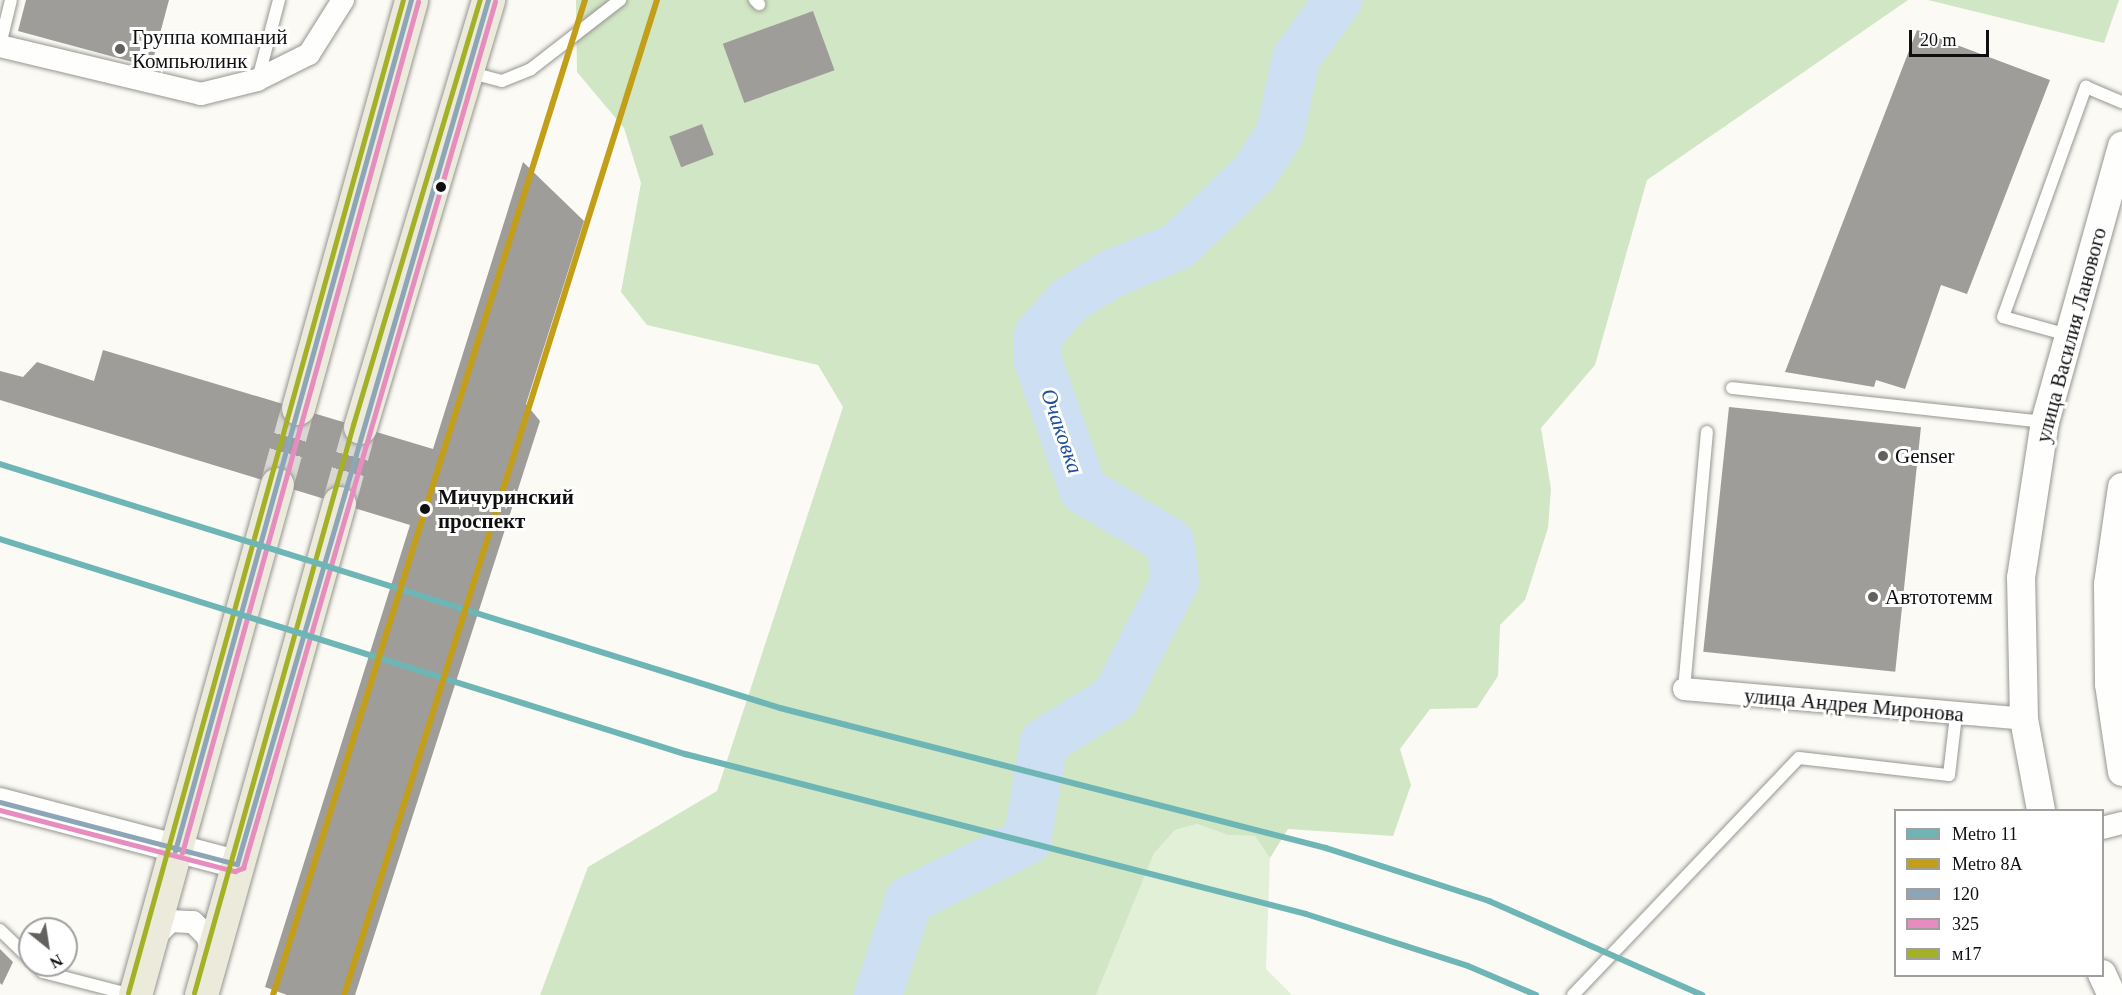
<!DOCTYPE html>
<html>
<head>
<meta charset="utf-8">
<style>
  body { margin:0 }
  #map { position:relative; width:2122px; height:995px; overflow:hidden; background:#fbfaf4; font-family:"Times New Roman",serif }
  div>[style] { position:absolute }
  .green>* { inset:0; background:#e1f0d6 }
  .forest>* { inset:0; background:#d1e6c4 }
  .river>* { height:48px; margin:-24px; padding:0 24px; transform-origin:24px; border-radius:24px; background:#cddff3 }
  .building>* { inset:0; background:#9f9d99; transform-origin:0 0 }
  .primary-tunnel>* { height:33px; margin-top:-16.5px; transform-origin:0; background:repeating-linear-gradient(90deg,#d8d7d2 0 33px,transparent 0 49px) }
  .roads { filter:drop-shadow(0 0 2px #959592) drop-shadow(0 0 2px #959592) }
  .service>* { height:12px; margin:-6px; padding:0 6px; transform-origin:6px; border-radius:6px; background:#fefefd }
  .minor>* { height:22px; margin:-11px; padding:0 11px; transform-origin:11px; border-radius:11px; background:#fefefd }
  .tertiary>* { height:28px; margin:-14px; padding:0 14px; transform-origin:14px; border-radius:14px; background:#fefefd }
  .primary>* { height:33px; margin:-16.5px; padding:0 16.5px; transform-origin:16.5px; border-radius:16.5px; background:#ebeadb }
  .bus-1>* { height:4.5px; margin:-2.25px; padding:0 2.25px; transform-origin:2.25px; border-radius:2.25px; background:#8ca6b7 }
  .bus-2>* { height:4.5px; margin:-2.25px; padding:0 2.25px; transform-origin:2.25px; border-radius:2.25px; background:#e78cbe }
  .bus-3>* { height:4.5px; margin:-2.25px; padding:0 2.25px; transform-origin:2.25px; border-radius:2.25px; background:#a4b025 }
  .metro-1>* { height:6px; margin:-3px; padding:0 3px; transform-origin:3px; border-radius:3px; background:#6eb5b6 }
  .metro-2>* { height:6px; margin:-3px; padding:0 3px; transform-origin:3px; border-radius:3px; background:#c39e19 }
  .dots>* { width:16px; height:16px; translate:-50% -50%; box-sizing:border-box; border:3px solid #fff; border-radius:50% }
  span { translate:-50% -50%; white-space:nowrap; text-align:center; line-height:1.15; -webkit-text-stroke:6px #fff; paint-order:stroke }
  .poi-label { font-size:21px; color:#0f0f0f }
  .left { translate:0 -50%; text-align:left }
  .street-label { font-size:21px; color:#0f0f0f }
  .stop-label { font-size:21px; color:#0f0f0f; font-weight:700 }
  .water-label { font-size:22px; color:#205198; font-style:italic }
  .legend { position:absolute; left:1894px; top:809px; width:210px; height:168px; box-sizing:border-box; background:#fff; border:2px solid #9f9f9f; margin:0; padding:8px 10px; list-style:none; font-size:18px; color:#0f0f0f }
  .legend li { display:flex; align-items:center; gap:12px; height:30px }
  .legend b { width:30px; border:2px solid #9f9f9f }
  .north { position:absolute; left:18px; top:917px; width:60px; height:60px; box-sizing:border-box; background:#fff; border:2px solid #9f9f9f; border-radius:50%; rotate:150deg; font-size:16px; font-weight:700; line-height:24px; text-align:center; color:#0f0f0f }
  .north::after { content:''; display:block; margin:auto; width:21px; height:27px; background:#62615f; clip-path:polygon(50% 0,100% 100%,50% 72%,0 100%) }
  .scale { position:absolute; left:1909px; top:30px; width:80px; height:27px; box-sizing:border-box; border:3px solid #0f0f0f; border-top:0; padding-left:8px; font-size:18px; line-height:21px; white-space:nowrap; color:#0f0f0f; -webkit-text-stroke:4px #fff; paint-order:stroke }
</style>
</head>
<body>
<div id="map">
  <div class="green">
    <div style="clip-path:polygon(1197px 824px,1228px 835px,1255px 836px,1270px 858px,1266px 969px,1292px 995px,1096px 995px,1154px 852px,1175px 830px)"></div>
  </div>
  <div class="forest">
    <div style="clip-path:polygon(evenodd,576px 0,1908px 0,1647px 180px,1595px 365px,1541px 428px,1551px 489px,1548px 528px,1525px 600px,1500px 625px,1498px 676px,1477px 708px,1430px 709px,1400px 749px,1411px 785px,1393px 836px,1288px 829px,1270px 858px,1255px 836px,1228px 835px,1197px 824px,1175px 830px,1154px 853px,1096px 995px,540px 995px,588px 867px,717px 791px,843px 407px,818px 365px,647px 325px,621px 292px,641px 183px,624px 128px,577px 72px,576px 0,813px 11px,834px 70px,744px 102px,813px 11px)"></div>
    <div style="clip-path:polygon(1928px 0,2119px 0,2104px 43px)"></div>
  </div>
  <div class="river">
    <div style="left:878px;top:995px;width:100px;rotate:-71.9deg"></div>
    <div style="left:909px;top:900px;width:132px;rotate:-26.6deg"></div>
    <div style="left:1027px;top:841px;width:100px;rotate:-80.3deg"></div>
    <div style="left:1044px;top:742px;width:84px;rotate:-31.8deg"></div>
    <div style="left:1115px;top:698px;width:131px;rotate:-62.9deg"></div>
    <div style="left:1175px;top:581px;width:39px;rotate:-97deg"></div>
    <div style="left:1170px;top:542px;width:101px;rotate:-149.1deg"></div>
    <div style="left:1083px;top:490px;width:137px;rotate:-109.2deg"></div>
    <div style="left:1038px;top:361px;width:26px;rotate:-90deg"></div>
    <div style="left:1038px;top:335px;width:47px;rotate:-48.5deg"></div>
    <div style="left:1069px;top:300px;width:49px;rotate:-31.8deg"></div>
    <div style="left:1111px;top:274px;width:73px;rotate:-22.7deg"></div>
    <div style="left:1178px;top:246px;width:105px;rotate:-43.8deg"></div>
    <div style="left:1254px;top:173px;width:48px;rotate:-57deg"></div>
    <div style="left:1280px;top:133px;width:77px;rotate:-78deg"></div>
    <div style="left:1296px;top:58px;width:72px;rotate:-54.1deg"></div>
  </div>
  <div class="building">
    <div style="clip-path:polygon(26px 0,169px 0,151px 67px,18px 31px)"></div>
    <div style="left:813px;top:11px;width:63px;height:96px;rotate:70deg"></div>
    <div style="clip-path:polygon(1917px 30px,2050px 80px,1967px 294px,1941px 285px,1905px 389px,1876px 380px,1874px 387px,1785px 372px)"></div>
    <div style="left:702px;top:124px;width:33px;height:35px;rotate:69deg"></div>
    <div style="clip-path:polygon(523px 162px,584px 221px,526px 404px,540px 421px,355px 995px,287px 995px,265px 987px,410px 525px,0 400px,0 371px,23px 377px,37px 362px,94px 381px,103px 350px,433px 449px)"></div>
    <div style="left:1729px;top:407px;width:193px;height:246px;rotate:6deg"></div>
    <div style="clip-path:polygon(0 949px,13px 962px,2px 985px,0 983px)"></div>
  </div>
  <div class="primary-tunnel">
    <div style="left:277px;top:484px;width:79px;rotate:-74.6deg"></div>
    <div style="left:339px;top:503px;width:79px;rotate:-74.6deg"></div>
  </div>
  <div class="roads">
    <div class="service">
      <div style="left:755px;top:0;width:6px;rotate:45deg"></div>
      <div style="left:0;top:45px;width:46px;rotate:-76.3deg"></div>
      <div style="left:468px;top:72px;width:35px;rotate:15deg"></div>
      <div style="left:502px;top:81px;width:31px;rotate:-22deg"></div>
      <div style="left:531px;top:69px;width:113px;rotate:-37.8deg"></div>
      <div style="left:258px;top:79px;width:82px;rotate:-75.1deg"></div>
      <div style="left:2068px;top:335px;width:67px;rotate:-164.5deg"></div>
      <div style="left:2003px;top:317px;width:245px;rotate:-70.2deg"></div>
      <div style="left:2086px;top:87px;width:39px;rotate:23deg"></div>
      <div style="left:1732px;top:388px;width:315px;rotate:6.2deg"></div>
      <div style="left:1684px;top:689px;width:258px;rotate:-84.9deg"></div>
      <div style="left:0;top:930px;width:42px;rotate:44deg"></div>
      <div style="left:36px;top:965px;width:10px;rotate:45deg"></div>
      <div style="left:43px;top:972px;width:92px;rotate:14.5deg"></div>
      <div style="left:1573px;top:995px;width:327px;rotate:-46.4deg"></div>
      <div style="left:1799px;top:758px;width:151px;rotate:6.5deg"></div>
      <div style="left:1949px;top:775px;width:60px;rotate:-83.3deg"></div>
    </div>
    <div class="minor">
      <div style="left:0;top:46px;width:207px;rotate:13.4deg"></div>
      <div style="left:201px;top:94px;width:58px;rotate:-14deg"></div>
      <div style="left:257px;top:80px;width:58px;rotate:-26.6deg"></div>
      <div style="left:309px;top:54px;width:64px;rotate:-57.8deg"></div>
      <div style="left:1684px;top:689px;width:341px;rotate:5deg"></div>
      <div style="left:2102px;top:828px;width:21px;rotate:-14deg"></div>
      <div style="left:151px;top:940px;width:28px;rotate:-44deg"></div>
      <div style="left:171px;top:921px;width:22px;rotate:3deg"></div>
      <div style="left:193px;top:922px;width:21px;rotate:45deg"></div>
      <div style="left:208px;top:937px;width:20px;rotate:81deg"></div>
    </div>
    <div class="tertiary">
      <div style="left:2122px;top:487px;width:98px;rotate:98.2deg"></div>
      <div style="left:2108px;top:584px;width:100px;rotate:89.4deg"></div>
      <div style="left:2109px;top:684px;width:89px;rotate:81.6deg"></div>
      <div style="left:0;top:802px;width:245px;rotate:14.7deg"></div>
      <div style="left:2041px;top:810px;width:93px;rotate:-100.6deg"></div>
      <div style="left:2024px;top:719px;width:141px;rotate:-91.2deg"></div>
      <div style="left:2021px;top:578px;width:158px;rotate:-81.3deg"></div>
      <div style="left:2045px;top:422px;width:287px;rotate:-74.4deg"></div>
      <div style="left:2102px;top:974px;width:23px;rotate:65deg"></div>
    </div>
    <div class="primary">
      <div style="left:298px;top:408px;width:423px;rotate:-74.5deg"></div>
      <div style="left:360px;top:427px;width:446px;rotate:-73.3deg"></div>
      <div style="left:135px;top:995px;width:530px;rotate:-74.47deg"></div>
      <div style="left:201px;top:995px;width:511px;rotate:-74.33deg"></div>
    </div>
  </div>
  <div class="bus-1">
    <div style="left:0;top:802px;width:245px;rotate:14.7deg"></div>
    <div style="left:237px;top:864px;width:900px;rotate:-73.8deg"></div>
    <div style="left:175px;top:851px;width:883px;rotate:-74.5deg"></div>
  </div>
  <div class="bus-2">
    <div style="left:0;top:810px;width:243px;rotate:14.6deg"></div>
    <div style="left:235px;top:871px;width:9px;rotate:-21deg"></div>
    <div style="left:243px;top:868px;width:902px;rotate:-73.78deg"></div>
    <div style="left:182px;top:853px;width:883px;rotate:-74.5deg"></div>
  </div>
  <div class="bus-3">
    <div style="left:128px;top:993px;width:1030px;rotate:-74.52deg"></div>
    <div style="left:194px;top:993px;width:590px;rotate:-74.36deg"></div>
    <div style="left:353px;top:425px;width:444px;rotate:-73.4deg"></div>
  </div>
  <div class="metro-1">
    <div style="left:0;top:464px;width:817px;rotate:17.37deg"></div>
    <div style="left:780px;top:708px;width:564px;rotate:14.38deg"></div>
    <div style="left:1326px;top:848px;width:171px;rotate:18deg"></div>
    <div style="left:1489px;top:901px;width:233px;rotate:23.8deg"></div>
    <div style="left:0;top:539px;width:718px;rotate:17.43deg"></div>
    <div style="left:685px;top:754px;width:641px;rotate:14.45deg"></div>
    <div style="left:1306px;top:914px;width:170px;rotate:17.8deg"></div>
    <div style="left:1468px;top:966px;width:74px;rotate:23.1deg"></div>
  </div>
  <div class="metro-2">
    <div style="left:273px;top:995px;width:1043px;rotate:-72.59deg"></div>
    <div style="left:344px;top:995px;width:1043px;rotate:-72.54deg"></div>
  </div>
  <div class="dots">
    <div style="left:120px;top:49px;background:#62615f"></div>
    <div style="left:441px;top:187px;background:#0f0f0f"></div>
    <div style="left:1883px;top:456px;background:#62615f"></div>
    <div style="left:425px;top:509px;background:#0f0f0f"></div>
    <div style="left:1873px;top:597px;background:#62615f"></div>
  </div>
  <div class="poi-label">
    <span class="left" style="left:132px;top:49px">Группа компаний<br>Компьюлинк</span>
    <span class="left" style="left:1895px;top:456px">Genser</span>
    <span class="left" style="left:1885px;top:597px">Автототемм</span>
  </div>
  <div class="street-label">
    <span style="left:2071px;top:335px;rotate:-75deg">улица Василия Ланового</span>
    <span style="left:1854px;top:705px;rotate:5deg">улица Андрея Миронова</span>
  </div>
  <div class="stop-label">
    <span class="left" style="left:438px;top:509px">Мичуринский<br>проспект</span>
  </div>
  <div class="water-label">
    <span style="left:1062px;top:431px;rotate:71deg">Очаковка</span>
  </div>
  <ul class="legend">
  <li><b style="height:8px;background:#6eb5b6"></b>Metro 11</li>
  <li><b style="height:8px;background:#c39e19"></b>Metro 8А</li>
  <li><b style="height:8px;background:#8ca6b7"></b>120</li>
  <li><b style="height:8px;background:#e78cbe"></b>325</li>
  <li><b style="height:8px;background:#a4b025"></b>м17</li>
  </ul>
  <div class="north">N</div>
  <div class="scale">20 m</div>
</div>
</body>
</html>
